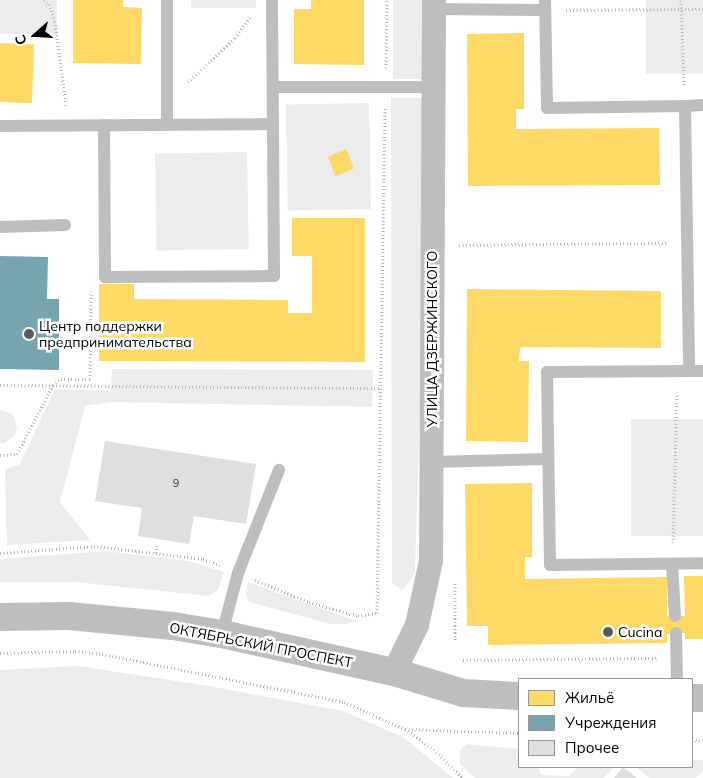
<!DOCTYPE html>
<html>
<head>
<meta charset="utf-8">
<style>
  body { margin:0 }
  #map { position:relative; width:703px; height:778px; overflow:hidden; background:#fff; font-family:Mulish,sans-serif }
  div>[style] { position:absolute }
  .green>* { inset:0; background:#ececec; transform-origin:0 0 }
  .homes>* { inset:0; background:#ffd966; transform-origin:0 0 }
  .public>* { inset:0; background:#76a5af }
  .building>* { inset:0; background:#dfdfdf }
  .path>* { height:3px; margin-top:-1.5px; transform-origin:0; background:repeating-linear-gradient(90deg,#b9b9b9 0 1px,transparent 0 3.5px) }
  .service>* { height:12px; margin:-6px; padding:0 6px; transform-origin:6px; border-radius:6px; background:#bebebe }
  .minor>* { height:24px; margin:-12px; padding:0 12px; transform-origin:12px; border-radius:12px; background:#bebebe }
  .tertiary>* { height:28px; margin:-14px; padding:0 14px; transform-origin:14px; border-radius:14px; background:#bebebe }
  .dots>* { width:14px; height:14px; translate:-50% -50%; box-sizing:border-box; border:2px solid #fff; border-radius:50% }
  span { translate:-50% -50%; white-space:nowrap; text-align:center; line-height:1.15; -webkit-text-stroke:5px #fff; paint-order:stroke }
  .number-label { font-size:11px; color:#383838 }
  .number-label span { -webkit-text-stroke-width:0 }
  .poi-label { font-size:14px; color:#000 }
  .left { translate:0 -50%; text-align:left }
  .street-label { font-size:14px; color:#000 }
  .legend { position:absolute; left:518px; top:678px; width:175px; height:90px; box-sizing:border-box; background:#fff; border:1px solid #999; margin:0; padding:6px 9px; list-style:none; font-size:15px; color:#000 }
  .legend li { display:flex; align-items:center; gap:10px; height:25px }
  .legend b { width:25px; border:1px solid #999 }
  .north { position:absolute; left:10px; top:10px; width:50px; height:50px; -webkit-text-stroke:4px #fff; paint-order:stroke; rotate:251deg; font-size:14px; font-weight:700; line-height:20px; text-align:center; color:#000 }
  .north::after { content:''; display:block; margin:auto; width:18px; height:22px; background:#000; clip-path:polygon(50% 0,100% 100%,50% 72%,0 100%) }
</style>
</head>
<body>
<div id="map">
  <div class="green">
    <div style="left:0;top:0;width:57px;height:34px"></div>
    <div style="left:191px;top:0;width:65px;height:8px"></div>
    <div style="left:393px;top:0;width:29px;height:79px"></div>
    <div style="left:646px;top:0;width:57px;height:74px"></div>
    <div style="clip-path:polygon(391px 98px,422px 98px,421px 374px,415px 573px,403px 590px,392px 583px)"></div>
    <div style="left:369px;top:103px;width:106px;height:83px;rotate:89deg"></div>
    <div style="left:247px;top:152px;width:97px;height:92px;rotate:89deg"></div>
    <div style="clip-path:polygon(112px 369px,373px 370px,372px 407px,111px 402px,85px 406px,60px 502px,90px 540px,7px 545px,5px 469px,20px 464px,55px 389px,111px 391px)"></div>
    <div style="clip-path:polygon(0 410px,13px 414px,17px 428px,15px 435px,4px 443px,0 443px)"></div>
    <div style="left:703px;top:419px;width:117px;height:72px;rotate:90deg"></div>
    <div style="clip-path:polygon(105px 551px,189px 561px,224px 572px,218px 590px,208px 596px,76px 582px,0 582px,0 559px)"></div>
    <div style="clip-path:polygon(248px 582px,356px 621px,346px 624px,330px 624px,249px 602px,246px 594px)"></div>
    <div style="clip-path:polygon(78px 666px,209px 686px,343px 711px,403px 737px,453px 778px,0 778px,0 670px)"></div>
    <div style="clip-path:polygon(467px 744px,519px 749px,519px 767px,538px 767px,541px 775px,569px 776px,579px 767px,614px 767px,604px 778px,475px 778px,460px 764px,460px 750px)"></div>
    <div style="clip-path:polygon(692px 760px,703px 760px,703px 771px,696px 778px,649px 778px,636px 767px,692px 767px)"></div>
  </div>
  <div class="homes">
    <div style="clip-path:polygon(73px 0,123px 0,123px 7px,142px 8px,141px 64px,73px 63px)"></div>
    <div style="clip-path:polygon(311px 0,364px 0,364px 65px,294px 64px,294px 9px,311px 9px)"></div>
    <div style="clip-path:polygon(524px 33px,524px 109px,516px 109px,516px 129px,659px 128px,660px 185px,468px 186px,467px 34px)"></div>
    <div style="left:0;top:43px;width:34px;height:59px;rotate:2deg"></div>
    <div style="left:346px;top:149px;width:21px;height:20px;rotate:67deg"></div>
    <div style="clip-path:polygon(292px 218px,365px 218px,365px 362px,99px 361px,99px 284px,134px 284px,134px 299px,288px 300px,288px 313px,312px 313px,312px 256px,292px 256px)"></div>
    <div style="clip-path:polygon(467px 289px,661px 291px,661px 348px,520px 347px,519px 361px,529px 361px,528px 442px,466px 441px)"></div>
    <div style="clip-path:polygon(532px 483px,532px 557px,525px 557px,525px 579px,667px 577px,667px 616px,685px 616px,684px 576px,703px 576px,703px 639px,685px 639px,685px 633px,667px 634px,667px 643px,488px 645px,488px 626px,467px 626px,465px 484px)"></div>
  </div>
  <div class="public">
    <div style="clip-path:polygon(0 256px,48px 257px,47px 299px,59px 299px,59px 370px,0 369px)"></div>
  </div>
  <div class="building">
    <div style="clip-path:polygon(105px 441px,256px 464px,246px 524px,194px 516px,189px 544px,138px 536px,142px 508px,95px 501px)"></div>
    <div style="clip-path:polygon(623px 767px,637px 778px,614px 778px)"></div>
  </div>
  <div class="path">
    <div style="left:44px;top:0;width:6px;rotate:39deg"></div>
    <div style="left:49px;top:4px;width:18px;rotate:71deg"></div>
    <div style="left:55px;top:21px;width:85px;rotate:82.5deg"></div>
    <div style="left:681px;top:0;width:87px;rotate:88deg"></div>
    <div style="left:566px;top:10px;width:137px;rotate:-0.4deg"></div>
    <div style="left:386px;top:68px;width:68px;rotate:-89.2deg"></div>
    <div style="left:188px;top:82px;width:64px;rotate:-43.1deg"></div>
    <div style="left:235px;top:38px;width:27px;rotate:-54deg"></div>
    <div style="left:459px;top:245px;width:208px;rotate:-0.6deg"></div>
    <div style="left:0;top:385px;width:381px;rotate:0.5deg"></div>
    <div style="left:0;top:455px;width:17px;rotate:-3deg"></div>
    <div style="left:17px;top:454px;width:78px;rotate:-62.4deg"></div>
    <div style="left:53px;top:385px;width:10px;rotate:-37deg"></div>
    <div style="left:61px;top:379px;width:29px"></div>
    <div style="left:90px;top:379px;width:88px;rotate:-89.3deg"></div>
    <div style="left:673px;top:543px;width:151px;rotate:-88.5deg"></div>
    <div style="left:0;top:553px;width:97px;rotate:-4.1deg"></div>
    <div style="left:97px;top:546px;width:107px;rotate:7deg"></div>
    <div style="left:203px;top:559px;width:18px;rotate:19deg"></div>
    <div style="left:156px;top:553px;width:10px;rotate:-84deg"></div>
    <div style="left:255px;top:580px;width:58px;rotate:22.2deg"></div>
    <div style="left:309px;top:602px;width:51px;rotate:15.9deg"></div>
    <div style="left:358px;top:616px;width:19px;rotate:-9deg"></div>
    <div style="left:377px;top:613px;width:506px;rotate:-89.09deg"></div>
    <div style="left:455px;top:583px;width:58px;rotate:90deg"></div>
    <div style="left:0;top:653px;width:75px;rotate:-1.5deg"></div>
    <div style="left:75px;top:651px;width:27px;rotate:6deg"></div>
    <div style="left:102px;top:654px;width:247px;rotate:11.2deg"></div>
    <div style="left:344px;top:702px;width:67px;rotate:23.9deg"></div>
    <div style="left:405px;top:729px;width:32px;rotate:35deg"></div>
    <div style="left:431px;top:747px;width:45px;rotate:44.1deg"></div>
    <div style="left:463px;top:660px;width:194px;rotate:-0.6deg"></div>
    <div style="left:405px;top:729px;width:114px;rotate:2deg"></div>
    <div style="left:692px;top:740px;width:11px;rotate:5deg"></div>
  </div>
  <div class="service">
    <div style="left:167px;top:0;width:125px;rotate:90deg"></div>
    <div style="left:545px;top:0;width:108px;rotate:88.9deg"></div>
    <div style="left:547px;top:108px;width:138px;rotate:-0.8deg"></div>
    <div style="left:685px;top:106px;width:265px;rotate:89.1deg"></div>
    <div style="left:689px;top:371px;width:142px;rotate:179.6deg"></div>
    <div style="left:547px;top:372px;width:193px;rotate:89.1deg"></div>
    <div style="left:550px;top:565px;width:153px;rotate:-0.7deg"></div>
    <div style="left:434px;top:9px;width:111px;rotate:0.5deg"></div>
    <div style="left:273px;top:87px;width:160px"></div>
    <div style="left:685px;top:106px;width:18px;rotate:-3deg"></div>
    <div style="left:104px;top:125px;width:152px;rotate:89.6deg"></div>
    <div style="left:105px;top:277px;width:169px;rotate:-0.3deg"></div>
    <div style="left:274px;top:276px;width:152px;rotate:-90.4deg"></div>
    <div style="left:0;top:126px;width:273px;rotate:-0.4deg"></div>
    <div style="left:273px;top:124px;width:124px;rotate:-90.5deg"></div>
    <div style="left:0;top:227px;width:65px;rotate:-1.8deg"></div>
    <div style="left:689px;top:371px;width:14px"></div>
    <div style="left:432px;top:462px;width:116px;rotate:-1.5deg"></div>
    <div style="left:672px;top:564px;width:52px;rotate:86.7deg"></div>
    <div style="left:676px;top:633px;width:46px;rotate:88.8deg"></div>
    <div style="left:222px;top:634px;width:63px;rotate:-75.3deg"></div>
    <div style="left:238px;top:573px;width:111px;rotate:-68.3deg"></div>
  </div>
  <div class="minor">
    <div style="left:394px;top:672px;width:52px;rotate:-63.9deg"></div>
    <div style="left:417px;top:625px;width:66px;rotate:-77.7deg"></div>
    <div style="left:431px;top:561px;width:561px;rotate:-89.69deg"></div>
  </div>
  <div class="tertiary">
    <div style="left:0;top:617px;width:69px;rotate:-0.8deg"></div>
    <div style="left:69px;top:616px;width:104px;rotate:5.5deg"></div>
    <div style="left:173px;top:626px;width:50px;rotate:9.3deg"></div>
    <div style="left:222px;top:634px;width:176px;rotate:12.5deg"></div>
    <div style="left:394px;top:672px;width:72px;rotate:16.9deg"></div>
    <div style="left:463px;top:693px;width:56px;rotate:3.1deg"></div>
    <div style="left:692px;top:698px;width:11px"></div>
  </div>
  <div class="dots">
    <div style="left:29px;top:334px;background:#595959"></div>
    <div style="left:608px;top:632px;background:#595959"></div>
  </div>
  <div class="number-label">
    <span style="left:176px;top:483px">9</span>
  </div>
  <div class="poi-label">
    <span class="left" style="left:39px;top:334px">Центр поддержки<br>предпринимательства</span>
    <span class="left" style="left:618px;top:632px">Cucina</span>
  </div>
  <div class="street-label">
    <span style="left:432px;top:339px;rotate:-90deg">УЛИЦА ДЗЕРЖИНСКОГО</span>
    <span style="left:261px;top:645px;rotate:11deg">ОКТЯБРЬСКИЙ ПРОСПЕКТ</span>
  </div>
  <ul class="legend">
  <li><b style="height:14px;background:#ffd966"></b>Жильё</li>
  <li><b style="height:14px;background:#76a5af"></b>Учреждения</li>
  <li><b style="height:14px;background:#dfdfdf"></b>Прочее</li>
  </ul>
  <div class="north">С</div>
</div>
</body>
</html>
